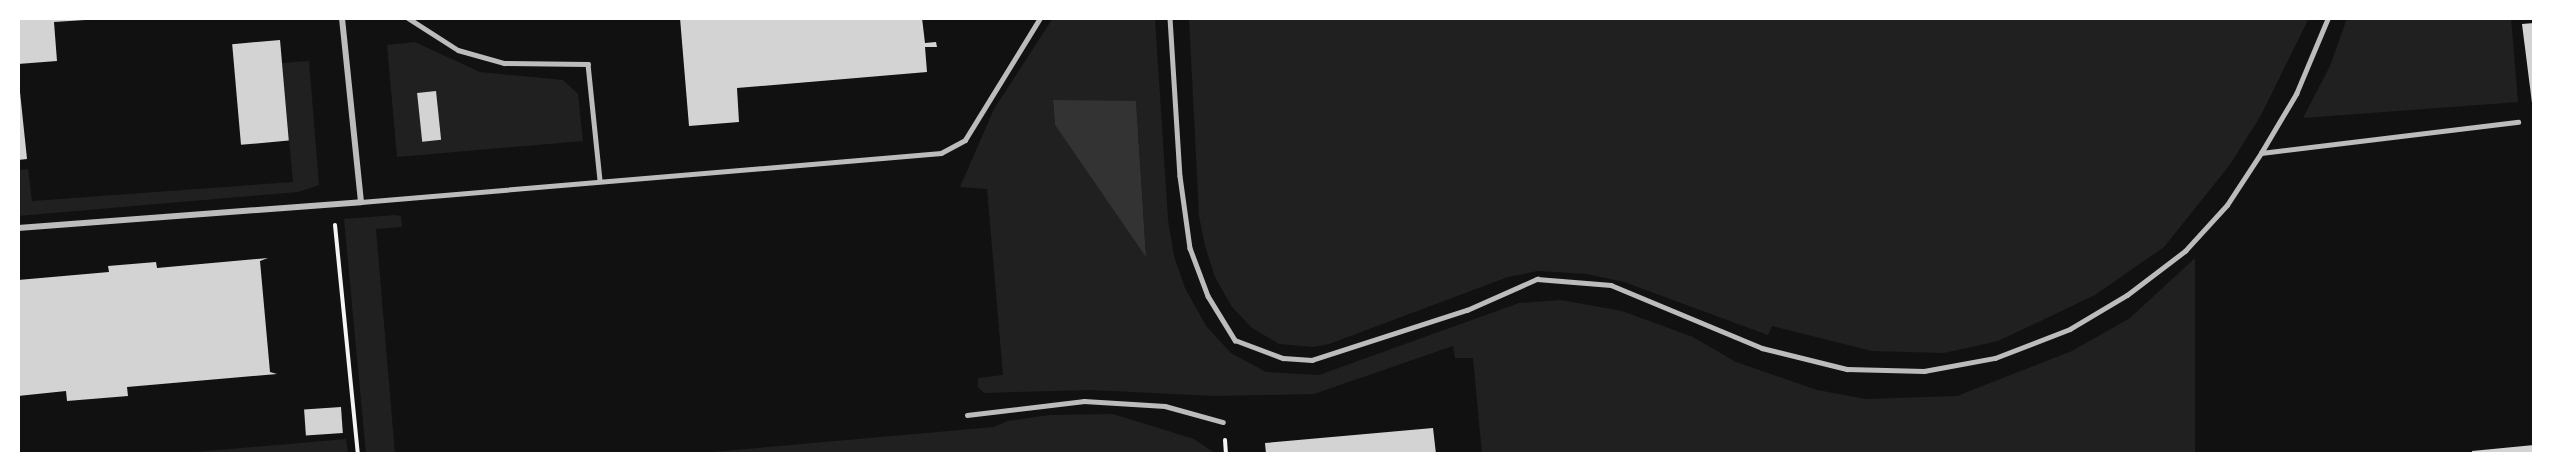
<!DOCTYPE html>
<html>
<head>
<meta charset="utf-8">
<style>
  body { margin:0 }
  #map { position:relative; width:2552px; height:472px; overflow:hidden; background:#111; font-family:Lora,serif }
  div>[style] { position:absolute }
  .green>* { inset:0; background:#202020 }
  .water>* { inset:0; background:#333 }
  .building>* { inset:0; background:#d3d3d3; transform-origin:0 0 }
  .path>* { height:4px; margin:-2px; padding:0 2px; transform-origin:2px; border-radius:2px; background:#f5f5f5 }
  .service>* { height:4.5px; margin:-2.25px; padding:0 2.25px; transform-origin:2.25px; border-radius:2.25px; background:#bcbcbc }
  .minor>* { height:6px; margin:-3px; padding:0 3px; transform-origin:3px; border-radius:3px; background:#bcbcbc }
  span { translate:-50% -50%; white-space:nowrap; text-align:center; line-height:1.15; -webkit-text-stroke:6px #fff; paint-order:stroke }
  .frame { position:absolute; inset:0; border:20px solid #fff; pointer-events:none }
</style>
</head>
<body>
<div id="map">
  <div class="green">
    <div style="clip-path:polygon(evenodd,1053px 18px,1155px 18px,1168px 220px,1174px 256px,1185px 288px,1206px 326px,1231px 353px,1266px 372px,1319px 375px,1519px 303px,1561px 300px,1622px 311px,1693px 337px,1736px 362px,1817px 390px,1866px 399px,1957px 396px,2072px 351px,2130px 318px,2195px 258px,2195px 454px,1482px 454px,1473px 358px,1455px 358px,1453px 346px,1314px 394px,1215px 396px,1091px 390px,984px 393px,978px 387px,978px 378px,1003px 375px,987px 189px,960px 187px,994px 109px,1053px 18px,1053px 101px,1136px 101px,1146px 256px,1055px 125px,1053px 101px)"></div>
    <div style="clip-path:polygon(1189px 18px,2309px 18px,2260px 117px,2229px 166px,2164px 247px,2095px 295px,1998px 341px,1944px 353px,1872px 351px,1772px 326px,1768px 335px,1624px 282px,1587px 274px,1538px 271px,1508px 277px,1329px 344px,1314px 347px,1279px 344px,1252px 328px,1232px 307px,1215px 277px,1205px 246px,1199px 216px)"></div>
    <div style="clip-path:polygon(2347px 18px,2511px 18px,2518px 102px,2303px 118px,2330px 66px)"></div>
    <div style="clip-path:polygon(415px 42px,480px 72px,563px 80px,578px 94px,583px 141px,397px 157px,387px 45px)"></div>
    <div style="clip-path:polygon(309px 61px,319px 185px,298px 192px,18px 216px,18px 170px,28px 169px,32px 201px,293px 182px,282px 63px)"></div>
    <div style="clip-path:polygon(395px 215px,401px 216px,402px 227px,376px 229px,395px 454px,366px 454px,344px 219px)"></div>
    <div style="clip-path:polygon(1113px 414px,1194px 439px,1216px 454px,690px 454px,994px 427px,1008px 421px,1050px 415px)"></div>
    <div style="clip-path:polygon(346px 439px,348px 454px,171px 454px)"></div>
  </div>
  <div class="water">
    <div style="clip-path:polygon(1053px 100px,1136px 101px,1146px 257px,1055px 125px)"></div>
  </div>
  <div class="building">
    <div style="clip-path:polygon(18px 18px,85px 18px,85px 20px,54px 22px,57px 61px,18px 64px)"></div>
    <div style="clip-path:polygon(680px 18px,922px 18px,925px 43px,936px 42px,937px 47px,925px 47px,927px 72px,737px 88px,739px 122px,689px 126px)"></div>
    <div style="clip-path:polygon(2534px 23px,2534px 103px,2532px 103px,2522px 24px)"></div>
    <div style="left:280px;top:40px;width:101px;height:48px;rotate:85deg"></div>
    <div style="clip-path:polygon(18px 73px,27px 159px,18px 160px)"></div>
    <div style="left:436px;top:91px;width:49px;height:19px;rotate:84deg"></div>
    <div style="clip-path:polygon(268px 258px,260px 261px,270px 372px,277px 374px,127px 387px,128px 396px,67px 401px,66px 391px,18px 396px,18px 280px,109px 272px,108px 266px,156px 262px,157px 268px)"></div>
    <div style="left:341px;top:407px;width:26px;height:37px;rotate:86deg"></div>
    <div style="clip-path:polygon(1433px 428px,1436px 454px,1266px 454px,1265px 443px)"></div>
    <div style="clip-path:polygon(2534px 445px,2534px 454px,2472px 454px,2472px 451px)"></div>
  </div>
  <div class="path">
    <div style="left:335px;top:225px;width:230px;rotate:84.3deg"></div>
    <div style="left:1225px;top:440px;width:14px;rotate:86deg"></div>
  </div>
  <div class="service">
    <div style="left:408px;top:18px;width:59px;rotate:32.6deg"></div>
    <div style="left:458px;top:50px;width:48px;rotate:15.8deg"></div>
    <div style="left:504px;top:63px;width:84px;rotate:0.7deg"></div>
    <div style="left:588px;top:64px;width:117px;rotate:84.1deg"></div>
    <div style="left:1170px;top:18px;width:158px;rotate:86.4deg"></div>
    <div style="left:1180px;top:176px;width:73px;rotate:82.1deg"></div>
    <div style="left:1190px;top:248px;width:51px;rotate:69.4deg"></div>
    <div style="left:1208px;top:296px;width:52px;rotate:58.5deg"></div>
    <div style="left:1235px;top:340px;width:51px;rotate:20.6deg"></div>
    <div style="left:1283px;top:358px;width:29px;rotate:4deg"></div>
    <div style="left:1312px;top:360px;width:163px;rotate:-17.9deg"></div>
    <div style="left:1467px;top:310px;width:77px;rotate:-23.9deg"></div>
    <div style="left:1537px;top:279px;width:74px;rotate:4.6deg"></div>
    <div style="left:1611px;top:285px;width:164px;rotate:22.6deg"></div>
    <div style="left:1762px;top:348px;width:88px;rotate:13.9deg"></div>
    <div style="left:1847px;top:369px;width:77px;rotate:1.5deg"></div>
    <div style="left:1924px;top:371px;width:72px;rotate:-10.4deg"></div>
    <div style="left:1995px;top:358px;width:80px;rotate:-21.1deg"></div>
    <div style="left:2070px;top:329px;width:66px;rotate:-30.8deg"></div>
    <div style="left:2127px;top:295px;width:73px;rotate:-37.2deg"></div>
    <div style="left:2185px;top:251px;width:62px;rotate:-47.6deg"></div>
    <div style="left:2227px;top:205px;width:62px;rotate:-56.8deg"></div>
    <div style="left:2261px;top:153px;width:69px;rotate:-59.3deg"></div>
    <div style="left:2296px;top:94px;width:82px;rotate:-67.2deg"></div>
    <div style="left:2261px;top:153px;width:259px;rotate:-6.9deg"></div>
    <div style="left:361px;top:202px;width:582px;rotate:-4.83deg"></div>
    <div style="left:941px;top:153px;width:27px;rotate:-28deg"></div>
    <div style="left:965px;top:140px;width:143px;rotate:-58.4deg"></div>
    <div style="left:967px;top:415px;width:118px;rotate:-6.8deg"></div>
    <div style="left:1084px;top:401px;width:81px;rotate:3.5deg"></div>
    <div style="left:1165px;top:406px;width:60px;rotate:15.4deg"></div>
  </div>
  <div class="minor">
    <div style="left:18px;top:228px;width:344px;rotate:-4.3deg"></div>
    <div style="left:361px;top:202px;width:185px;rotate:-95.9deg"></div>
  </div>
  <div class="frame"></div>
</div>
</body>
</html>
